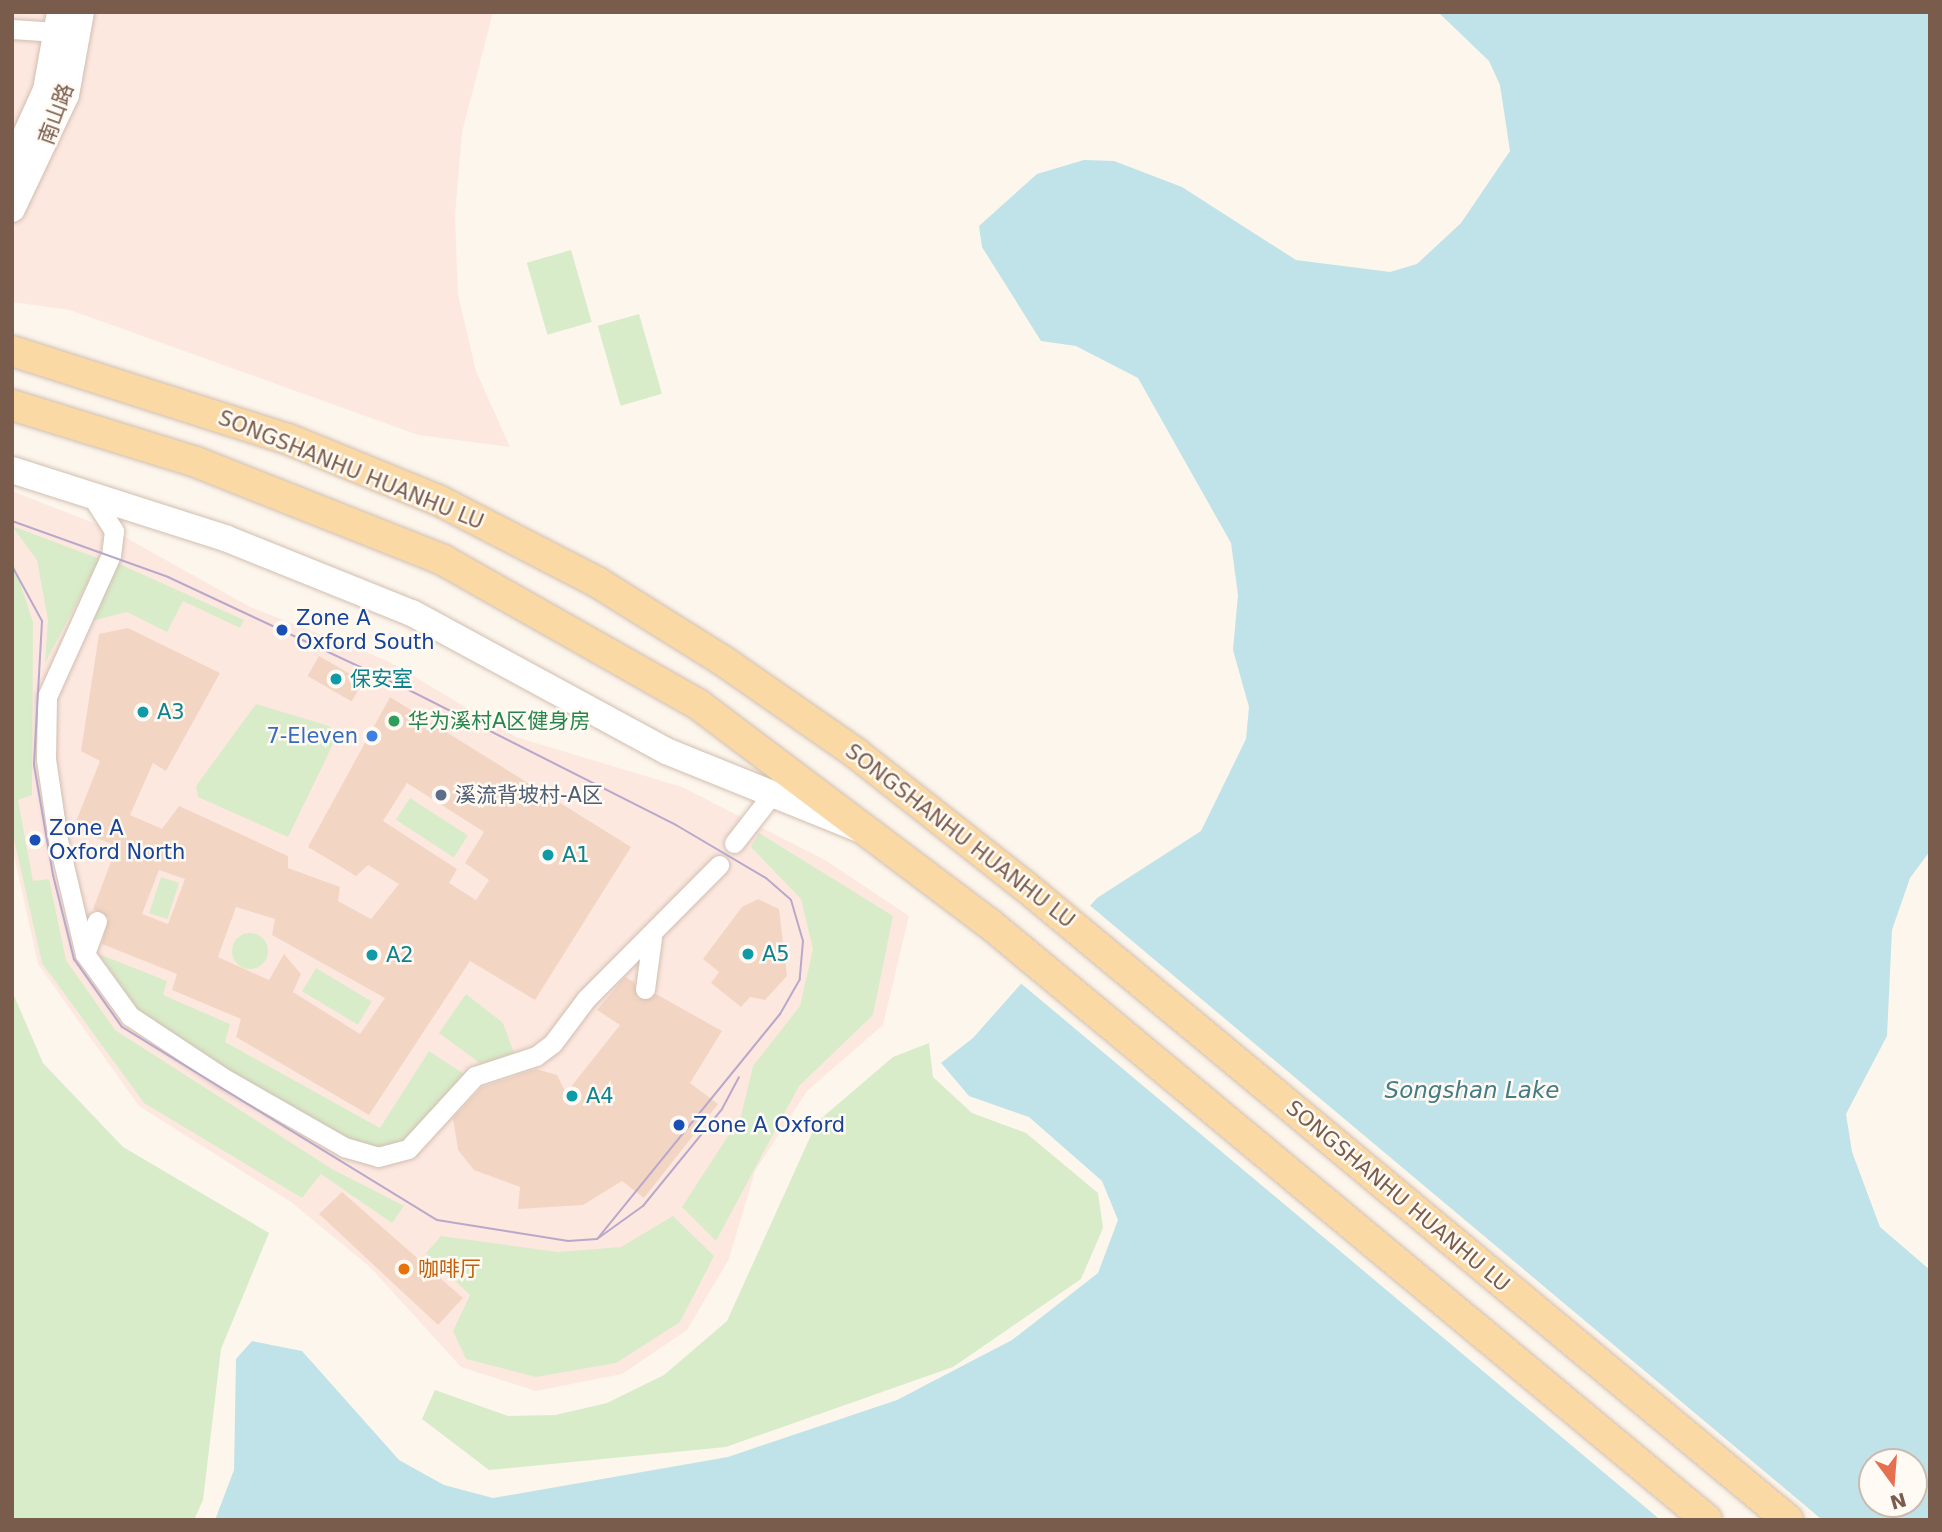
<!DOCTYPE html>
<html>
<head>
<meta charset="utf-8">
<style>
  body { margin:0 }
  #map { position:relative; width:1942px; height:1532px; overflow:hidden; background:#fdf6ec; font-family:"DejaVu Sans","Noto Sans SC",sans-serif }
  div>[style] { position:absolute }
  .commercial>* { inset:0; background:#fde8e0 }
  .green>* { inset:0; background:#d8ecc9; transform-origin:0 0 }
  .round { border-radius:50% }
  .water>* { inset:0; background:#bfe3e8 }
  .pier>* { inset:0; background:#fdf6ec; transform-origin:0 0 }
  .building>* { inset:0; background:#f3d5c3; transform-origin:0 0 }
  .roads { filter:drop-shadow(0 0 2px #d1beb0) drop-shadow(0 0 2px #d1beb0) }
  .minor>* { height:19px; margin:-9.5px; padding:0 9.5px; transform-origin:9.5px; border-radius:9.5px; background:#fff }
  .secondary>* { height:26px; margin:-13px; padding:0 13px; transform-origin:13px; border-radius:13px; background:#fff }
  .primary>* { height:30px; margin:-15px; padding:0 15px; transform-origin:15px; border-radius:15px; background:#fbd9a5 }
  .tram>* { height:2px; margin:-1px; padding:0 1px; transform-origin:1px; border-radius:1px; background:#b9a8c9 }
  .dots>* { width:19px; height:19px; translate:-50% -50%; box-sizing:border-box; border:4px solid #fffaf3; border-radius:50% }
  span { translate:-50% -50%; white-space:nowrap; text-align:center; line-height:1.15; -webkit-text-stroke:5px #fffaf3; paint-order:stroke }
  .street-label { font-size:21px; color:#7a5c4d }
  .transit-label { font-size:21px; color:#164399 }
  .left { translate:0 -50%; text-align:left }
  .culture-label { font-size:21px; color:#0d838f }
  .leisure-label { font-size:21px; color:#27864d }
  .shop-label { font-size:21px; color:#366cbe }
  .right { translate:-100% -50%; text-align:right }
  .service-label { font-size:21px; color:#4e5e75 }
  .food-label { font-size:21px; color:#c56008 }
  .water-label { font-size:23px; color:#437c86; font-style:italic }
  .frame { position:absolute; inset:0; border:14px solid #7a5c4d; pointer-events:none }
  .north { position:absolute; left:1858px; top:1448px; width:70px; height:70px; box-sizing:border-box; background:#fffaf3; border:2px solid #cabbb1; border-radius:50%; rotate:164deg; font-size:19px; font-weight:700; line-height:28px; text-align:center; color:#7a5c4d }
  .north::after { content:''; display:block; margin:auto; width:24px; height:32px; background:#e76f51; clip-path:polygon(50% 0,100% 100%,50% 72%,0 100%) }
</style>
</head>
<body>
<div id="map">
  <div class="commercial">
    <div style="clip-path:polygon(12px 12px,493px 12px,462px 133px,455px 215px,458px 294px,476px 371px,510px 447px,418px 435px,70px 310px,12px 302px)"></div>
    <div style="clip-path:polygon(12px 491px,114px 531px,250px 607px,388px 661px,516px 737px,682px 787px,825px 860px,909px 916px,883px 1025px,807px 1091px,755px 1171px,729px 1259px,687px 1330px,622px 1374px,536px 1391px,461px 1367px,370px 1267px,291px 1202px,139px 1106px,38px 964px,12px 846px)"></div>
  </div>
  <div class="green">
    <div style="left:571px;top:250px;width:75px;height:46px;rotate:74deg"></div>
    <div style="left:639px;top:314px;width:83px;height:43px;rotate:74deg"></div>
    <div style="clip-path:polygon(12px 526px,100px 559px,45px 663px,48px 620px,37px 560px)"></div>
    <div style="clip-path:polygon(12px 559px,33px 622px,32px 795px,18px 800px,33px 881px,49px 879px,66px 960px,115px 1030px,332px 1169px,404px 1206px,392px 1223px,321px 1174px,302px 1198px,144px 1103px,42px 963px,12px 831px)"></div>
    <div style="clip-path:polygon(117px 563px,244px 620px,240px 628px,183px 601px,167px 632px,127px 612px,87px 622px)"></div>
    <div style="clip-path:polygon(256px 704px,329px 726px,337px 736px,288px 837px,198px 797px,196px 786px)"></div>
    <div style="left:410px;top:798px;width:69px;height:26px;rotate:33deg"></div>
    <div style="clip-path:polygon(759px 833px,893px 916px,873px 1015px,799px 1086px,716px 1241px,682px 1207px,741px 1116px,753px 1066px,800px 1006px,813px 949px,801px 899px,751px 847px)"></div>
    <div style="left:161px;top:877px;width:19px;height:38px;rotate:18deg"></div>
    <div class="round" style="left:232px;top:933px;width:36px;height:36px"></div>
    <div style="clip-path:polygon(99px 954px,167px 981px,163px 995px,230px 1024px,225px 1042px,380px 1128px,429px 1051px,464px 1074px,403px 1143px,377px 1150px,345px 1141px,165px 1033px,137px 1009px)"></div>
    <div style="left:316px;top:968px;width:65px;height:27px;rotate:31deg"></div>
    <div style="clip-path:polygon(12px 991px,43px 1063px,123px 1147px,269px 1233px,221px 1349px,203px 1500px,194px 1520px,12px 1520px)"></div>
    <div style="clip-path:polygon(466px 994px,503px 1023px,514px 1053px,481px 1064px,439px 1033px)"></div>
    <div style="clip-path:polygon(929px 1043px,933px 1077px,972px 1113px,1026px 1133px,1098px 1193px,1103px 1228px,1081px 1279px,953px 1367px,726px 1447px,489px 1470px,422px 1419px,435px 1390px,508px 1416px,555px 1415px,607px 1403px,664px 1375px,727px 1321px,817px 1122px,893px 1057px)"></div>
    <div style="clip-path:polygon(673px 1216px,714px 1256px,680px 1322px,616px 1363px,536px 1377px,466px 1359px,453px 1331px,470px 1295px,426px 1253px,441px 1236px,558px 1252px,621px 1247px)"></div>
  </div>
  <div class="water">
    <div style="clip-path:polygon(evenodd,1438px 12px,1930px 12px,1930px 851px,1910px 878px,1892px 930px,1887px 1036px,1846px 1114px,1852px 1152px,1880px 1227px,1930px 1270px,1930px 1519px,215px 1520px,234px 1470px,236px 1359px,252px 1341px,302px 1351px,399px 1460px,444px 1485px,493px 1498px,728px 1457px,897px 1400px,1012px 1340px,1098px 1273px,1118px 1220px,1102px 1181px,1029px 1117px,969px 1096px,941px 1063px,973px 1038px,1097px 898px,1201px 831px,1246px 739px,1249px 707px,1233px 650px,1238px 595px,1231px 543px,1138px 378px,1076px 346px,1041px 341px,982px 247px,979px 226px,1037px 174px,1084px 160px,1114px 161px,1182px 187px,1296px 260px,1390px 272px,1417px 264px,1461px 223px,1510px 151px,1500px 85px,1489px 61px,1438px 12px,1872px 1462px,1914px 1462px,1914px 1504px,1872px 1504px,1872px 1462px)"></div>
  </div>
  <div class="pier">
    <div style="left:1087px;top:903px;width:965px;height:104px;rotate:40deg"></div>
  </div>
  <div class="building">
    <div style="clip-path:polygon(evenodd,128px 628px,220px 673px,166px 771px,153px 763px,130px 815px,162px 829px,179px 806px,288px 856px,288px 868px,340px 887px,338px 901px,371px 919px,399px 884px,368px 865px,356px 876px,308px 847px,390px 697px,631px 847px,535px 1000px,470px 961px,369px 1115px,236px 1037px,241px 1019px,172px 990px,177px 974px,102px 944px,109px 918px,93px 909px,117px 846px,73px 829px,100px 761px,81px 751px,99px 634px,128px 628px,407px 783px,484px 832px,465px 863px,489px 880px,476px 900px,449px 883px,457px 869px,383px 821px,407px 783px,128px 628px,159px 870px,185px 879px,168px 924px,142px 914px,159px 870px,128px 628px,236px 907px,275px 919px,272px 935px,385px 998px,360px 1034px,293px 992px,301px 974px,284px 954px,269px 980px,218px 957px,236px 907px)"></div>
    <div style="left:319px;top:656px;width:51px;height:23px;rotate:30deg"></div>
    <div style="clip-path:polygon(758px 899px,779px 909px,787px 976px,765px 1000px,750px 997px,741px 1007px,711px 983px,719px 972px,703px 959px,742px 907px)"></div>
    <div style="clip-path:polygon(625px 977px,634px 982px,638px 999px,656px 994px,722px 1031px,690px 1083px,718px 1104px,644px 1198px,622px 1181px,583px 1205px,518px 1209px,520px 1187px,474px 1170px,458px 1150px,453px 1118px,482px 1087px,536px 1069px,557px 1075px,566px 1093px,620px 1025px,597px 1010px)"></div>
    <div style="clip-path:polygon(342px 1192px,463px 1298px,438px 1325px,319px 1214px)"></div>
  </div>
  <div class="roads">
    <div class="minor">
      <div style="left:12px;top:29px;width:45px;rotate:3.8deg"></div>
      <div style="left:91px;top:495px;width:43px;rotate:57.4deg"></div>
      <div style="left:114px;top:531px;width:24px;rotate:97deg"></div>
      <div style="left:111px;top:555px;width:156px;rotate:114.3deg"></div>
      <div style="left:47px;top:697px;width:62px;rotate:90.9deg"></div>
      <div style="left:46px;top:759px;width:82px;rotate:81.6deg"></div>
      <div style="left:58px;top:840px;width:117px;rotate:76.7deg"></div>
      <div style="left:85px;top:954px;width:77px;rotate:54deg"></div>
      <div style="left:130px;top:1016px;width:110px;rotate:33.5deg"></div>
      <div style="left:222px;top:1077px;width:141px;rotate:29.8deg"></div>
      <div style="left:344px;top:1147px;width:35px;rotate:16deg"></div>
      <div style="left:378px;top:1157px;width:31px;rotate:-15deg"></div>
      <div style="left:408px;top:1149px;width:99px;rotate:-47.5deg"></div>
      <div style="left:475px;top:1076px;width:64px;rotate:-18.2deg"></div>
      <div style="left:536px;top:1056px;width:21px;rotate:-37deg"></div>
      <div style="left:553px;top:1043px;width:55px;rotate:-53.1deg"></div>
      <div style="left:586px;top:999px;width:189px;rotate:-45.2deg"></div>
      <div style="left:734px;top:843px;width:58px;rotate:-52deg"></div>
      <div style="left:85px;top:954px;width:35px;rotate:-70deg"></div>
      <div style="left:645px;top:989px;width:51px;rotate:-82.2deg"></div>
    </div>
    <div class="secondary">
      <div style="left:12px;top:165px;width:82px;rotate:-65.6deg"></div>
      <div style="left:46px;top:90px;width:79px;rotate:-79.8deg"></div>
      <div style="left:12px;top:209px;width:126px;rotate:-64.7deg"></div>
      <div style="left:66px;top:95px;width:84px;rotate:-79.8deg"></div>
      <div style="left:12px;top:470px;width:224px;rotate:17.7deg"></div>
      <div style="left:225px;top:538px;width:201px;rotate:21.9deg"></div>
      <div style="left:412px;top:613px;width:289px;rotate:28.5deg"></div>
      <div style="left:666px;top:751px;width:211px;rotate:22deg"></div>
    </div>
    <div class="primary">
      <div style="left:12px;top:351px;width:290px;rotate:17.7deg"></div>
      <div style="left:288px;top:439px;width:164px;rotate:22.2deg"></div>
      <div style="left:440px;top:501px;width:177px;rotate:27.3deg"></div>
      <div style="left:597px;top:582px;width:147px;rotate:32deg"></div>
      <div style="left:722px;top:660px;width:165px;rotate:34.8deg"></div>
      <div style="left:857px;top:754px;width:214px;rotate:38.2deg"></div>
      <div style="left:1025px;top:886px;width:992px;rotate:39.72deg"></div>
      <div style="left:12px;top:405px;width:193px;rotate:17.2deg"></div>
      <div style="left:196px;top:462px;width:266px;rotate:21.6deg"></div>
      <div style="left:443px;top:560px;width:294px;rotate:29.5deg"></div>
      <div style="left:699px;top:705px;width:364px;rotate:37deg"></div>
      <div style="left:990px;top:924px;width:932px;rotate:39.73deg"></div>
    </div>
  </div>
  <div class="tram">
    <div style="left:12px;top:521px;width:166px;rotate:19.7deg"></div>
    <div style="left:168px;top:577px;width:257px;rotate:25.1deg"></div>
    <div style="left:401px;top:686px;width:308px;rotate:26.8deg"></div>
    <div style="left:676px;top:825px;width:104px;rotate:30.5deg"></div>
    <div style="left:766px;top:878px;width:33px;rotate:41deg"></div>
    <div style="left:791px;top:900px;width:43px;rotate:73.7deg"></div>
    <div style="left:803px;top:941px;width:38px;rotate:95deg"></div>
    <div style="left:800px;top:979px;width:40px;rotate:119.7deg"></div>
    <div style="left:780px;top:1014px;width:290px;rotate:129.1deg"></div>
    <div style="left:12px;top:566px;width:63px;rotate:61.4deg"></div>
    <div style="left:42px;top:621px;width:144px;rotate:93.2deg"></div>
    <div style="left:34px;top:765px;width:112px;rotate:80.2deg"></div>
    <div style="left:53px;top:875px;width:87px;rotate:76deg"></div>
    <div style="left:74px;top:959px;width:83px;rotate:54.8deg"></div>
    <div style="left:122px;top:1027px;width:369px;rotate:31.5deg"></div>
    <div style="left:437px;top:1220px;width:133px;rotate:9.1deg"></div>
    <div style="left:568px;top:1241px;width:29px;rotate:-4deg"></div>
    <div style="left:597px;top:1239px;width:57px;rotate:-35.7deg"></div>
    <div style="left:643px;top:1206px;width:125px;rotate:-50.8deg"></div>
    <div style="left:722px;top:1109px;width:36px;rotate:-62deg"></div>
  </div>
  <div class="dots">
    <div style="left:282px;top:630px;background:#1a4fb4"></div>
    <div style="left:336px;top:679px;background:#0f9aa8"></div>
    <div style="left:143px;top:712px;background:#0f9aa8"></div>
    <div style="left:394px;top:721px;background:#2e9e5b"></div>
    <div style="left:372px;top:736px;background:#3f7fe0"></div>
    <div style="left:441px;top:795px;background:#5c6f8a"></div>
    <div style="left:35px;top:840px;background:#1a4fb4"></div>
    <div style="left:548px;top:855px;background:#0f9aa8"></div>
    <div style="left:748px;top:954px;background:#0f9aa8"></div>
    <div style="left:372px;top:955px;background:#0f9aa8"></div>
    <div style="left:572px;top:1096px;background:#0f9aa8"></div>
    <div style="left:679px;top:1125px;background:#1a4fb4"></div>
    <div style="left:404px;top:1269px;background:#e8710a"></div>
  </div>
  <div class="street-label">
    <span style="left:56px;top:114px;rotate:-70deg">南山路</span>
    <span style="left:351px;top:470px;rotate:22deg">SONGSHANHU HUANHU LU</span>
    <span style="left:960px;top:836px;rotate:38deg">SONGSHANHU HUANHU LU</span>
    <span style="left:1398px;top:1196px;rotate:40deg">SONGSHANHU HUANHU LU</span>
  </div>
  <div class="transit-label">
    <span class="left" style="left:296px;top:630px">Zone A<br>Oxford South</span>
    <span class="left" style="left:49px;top:840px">Zone A<br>Oxford North</span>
    <span class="left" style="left:693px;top:1125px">Zone A Oxford</span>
  </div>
  <div class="culture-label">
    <span class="left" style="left:350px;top:679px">保安室</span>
    <span class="left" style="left:157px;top:712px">A3</span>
    <span class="left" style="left:562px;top:855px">A1</span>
    <span class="left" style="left:762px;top:954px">A5</span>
    <span class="left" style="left:386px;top:955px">A2</span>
    <span class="left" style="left:586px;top:1096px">A4</span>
  </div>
  <div class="leisure-label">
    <span class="left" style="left:408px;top:721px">华为溪村A区健身房</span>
  </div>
  <div class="shop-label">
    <span class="right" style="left:358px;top:736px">7-Eleven</span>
  </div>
  <div class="service-label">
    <span class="left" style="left:455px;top:795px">溪流背坡村-A区</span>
  </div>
  <div class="food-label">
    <span class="left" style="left:418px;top:1269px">咖啡厅</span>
  </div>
  <div class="water-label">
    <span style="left:1472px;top:1090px">Songshan Lake</span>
  </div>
  <div class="frame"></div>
  <div class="north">N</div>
</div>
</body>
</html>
